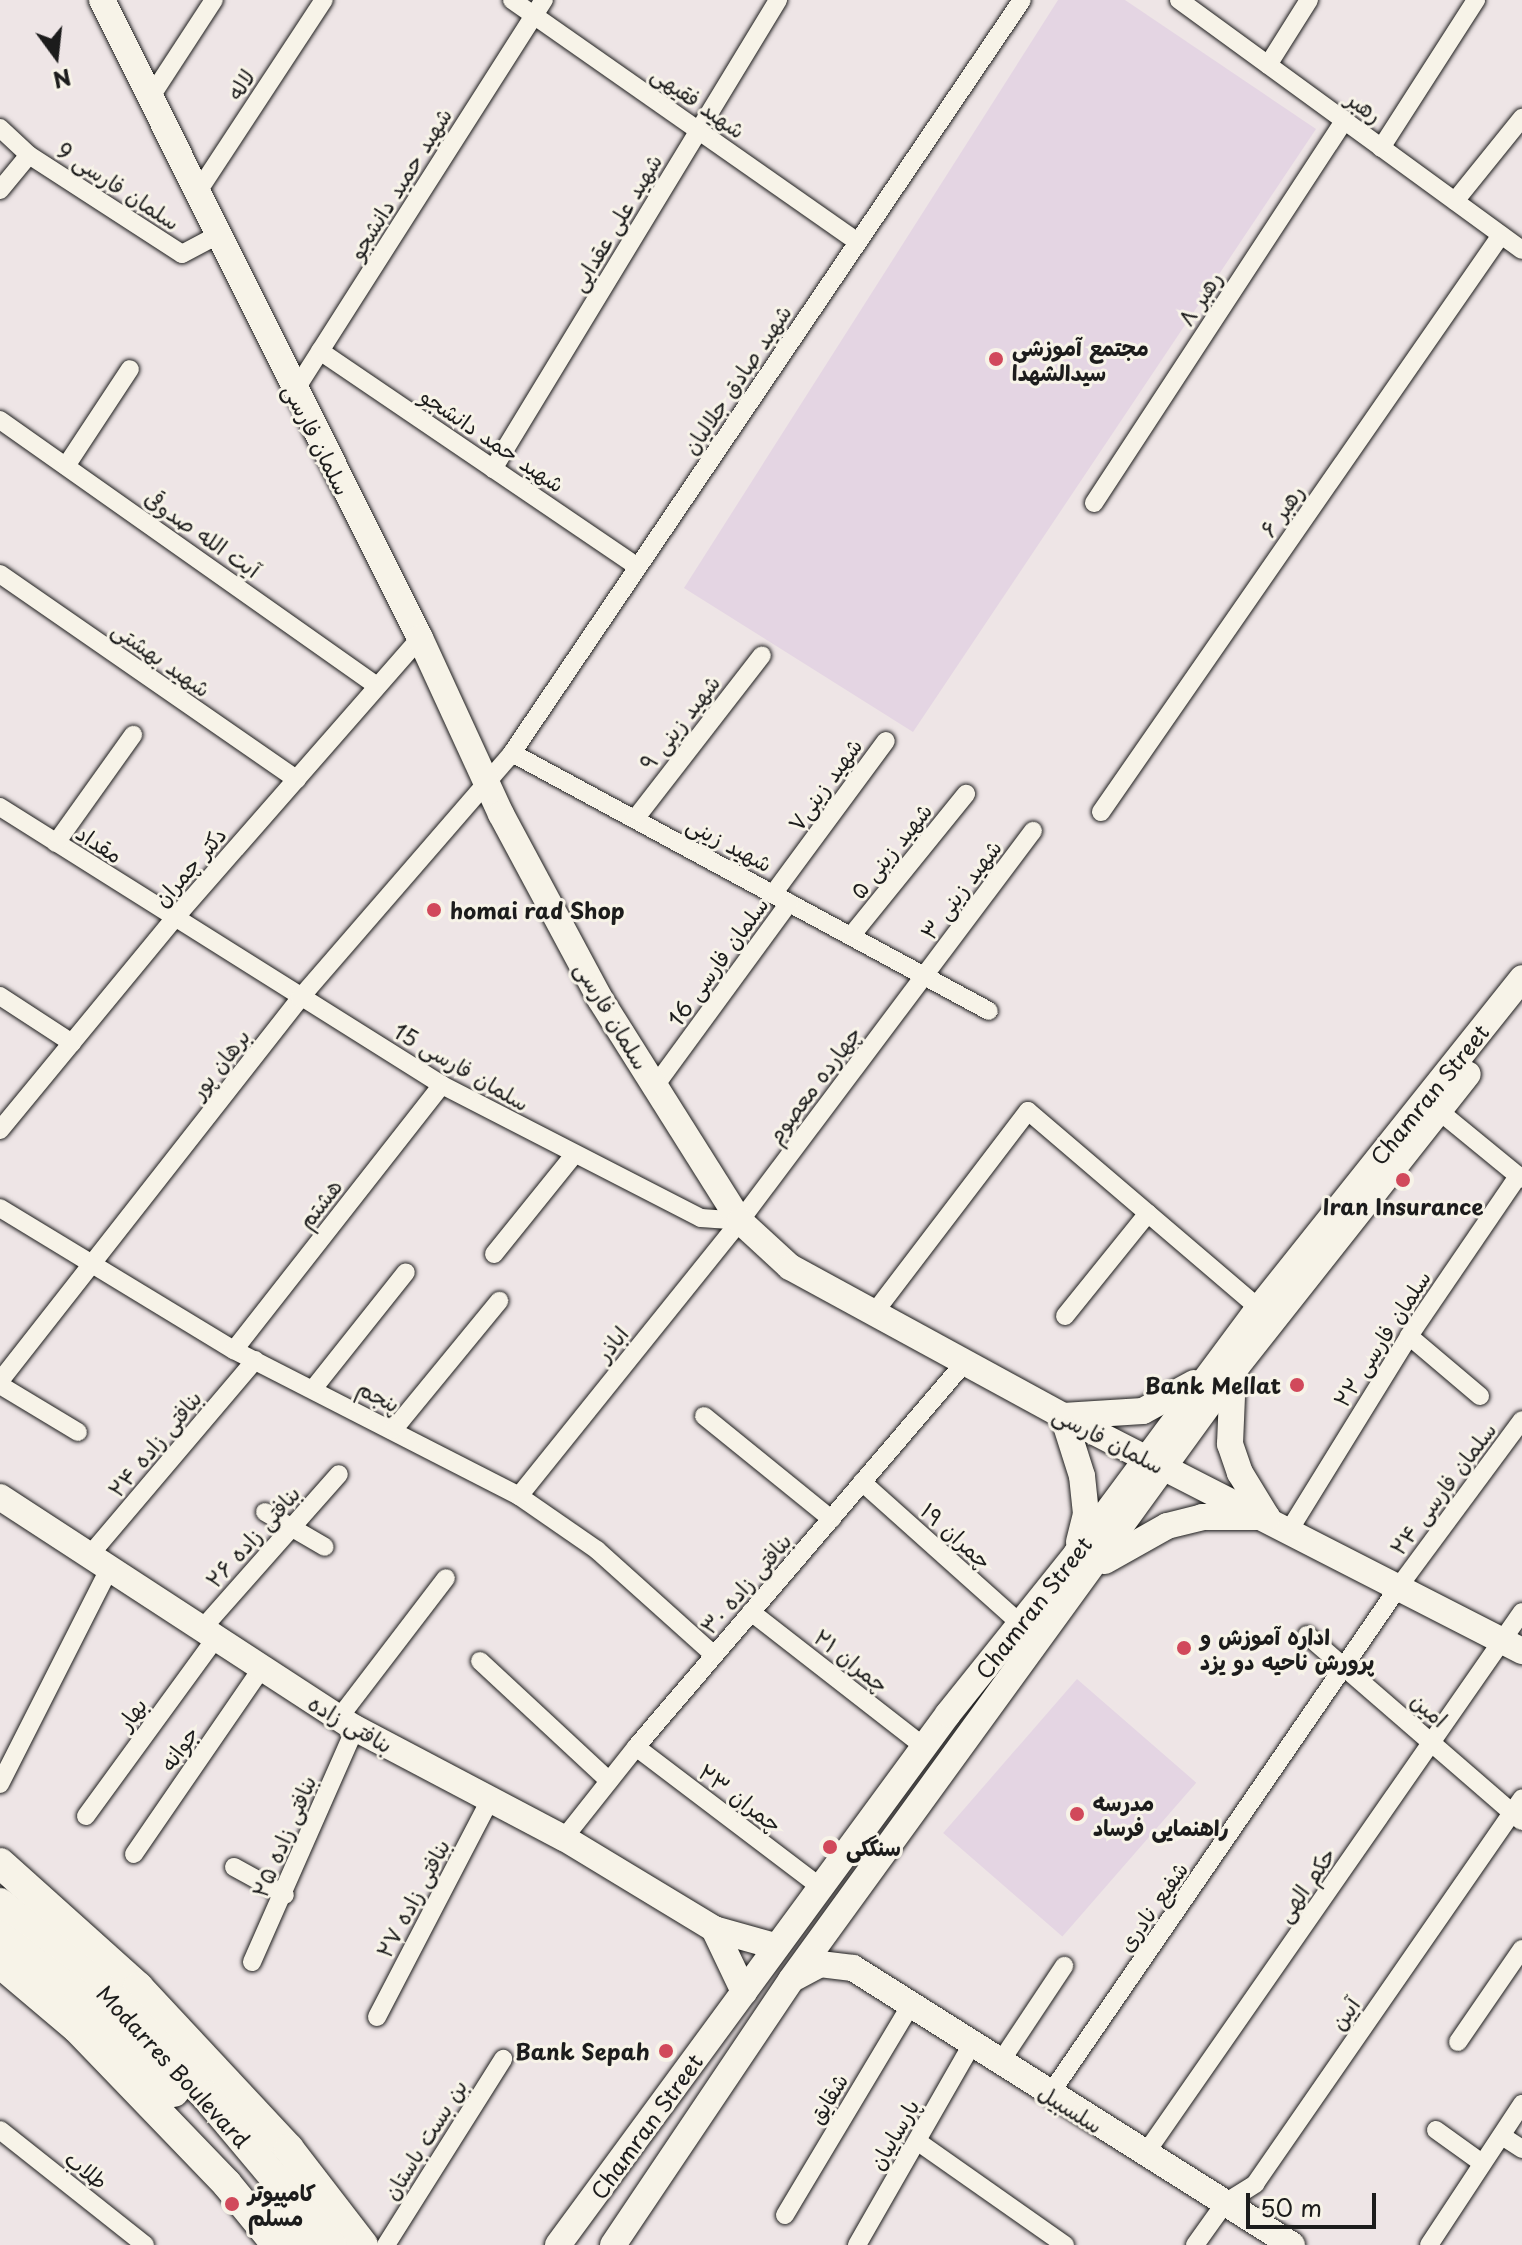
<!DOCTYPE html>
<html>
<head>
<meta charset="utf-8">
<style>
  body { margin:0 }
  #map { position:relative; width:1522px; height:2245px; overflow:hidden; background:#eee5e6; font-family:"Playpen Sans","Playpen Sans Arabic",sans-serif }
  div>[style] { position:absolute }
  .built>* { inset:0; background:#e4d5e3; transform-origin:0 0 }
  .roads { filter:drop-shadow(0 0 2px #1c1c1c) drop-shadow(0 0 2px #1c1c1c) }
  .street>* { height:18px; margin:-9px; padding:0 9px; transform-origin:9px; border-radius:9px; background:#f7f3e8 }
  .secondary>* { height:26px; margin:-13px; padding:0 13px; transform-origin:13px; border-radius:13px; background:#f7f3e8 }
  .primary>* { height:30px; margin:-15px; padding:0 15px; transform-origin:15px; border-radius:15px; background:#f7f3e8 }
  .dots>* { width:22px; height:22px; translate:-50% -50%; box-sizing:border-box; border:4px solid #f7f3e8; border-radius:50% }
  span { translate:-50% -50%; white-space:nowrap; text-align:center; line-height:1.15; -webkit-text-stroke:6px #f7f3e8; paint-order:stroke }
  .street-label { font-size:22px; color:#1c1c1c }
  .poi-label { font-size:22px; color:#1c1c1c; font-weight:700 }
  .left { translate:0 -50%; text-align:left }
  .right { translate:-100% -50%; text-align:right }
  .north { position:absolute; left:16px; top:16px; width:80px; height:80px; -webkit-text-stroke:6px #f7f3e8; paint-order:stroke; rotate:165deg; font-size:22px; font-weight:700; line-height:32px; text-align:center; color:#1c1c1c }
  .north::after { content:''; display:block; margin:auto; width:28px; height:36px; background:#1c1c1c; clip-path:polygon(50% 0,100% 100%,50% 72%,0 100%) }
  .scale { position:absolute; left:1246px; top:2193px; width:130px; height:36px; box-sizing:border-box; border:4px solid #1c1c1c; border-top:0; padding-left:10px; font-size:24px; line-height:28px; white-space:nowrap; color:#1c1c1c; -webkit-text-stroke:6px #f7f3e8; paint-order:stroke }
</style>
</head>
<body>
<div id="map">
  <div class="built">
    <div style="clip-path:polygon(1058px 0,1125px 0,1316px 129px,913px 732px,684px 588px)"></div>
    <div style="left:1077px;top:1679px;width:158px;height:204px;rotate:41deg"></div>
  </div>
  <div class="roads">
    <div class="street">
      <div style="left:512px;top:0;width:422px;rotate:35deg"></div>
      <div style="left:1179px;top:0;width:424px;rotate:36.1deg"></div>
      <div style="left:1268px;top:65px;width:77px;rotate:-57.8deg"></div>
      <div style="left:150px;top:98px;width:117px;rotate:-56.9deg"></div>
      <div style="left:0;top:128px;width:40px;rotate:43deg"></div>
      <div style="left:29px;top:155px;width:182px;rotate:32.9deg"></div>
      <div style="left:182px;top:254px;width:40px;rotate:-28deg"></div>
      <div style="left:1381px;top:148px;width:176px;rotate:-57.3deg"></div>
      <div style="left:0;top:190px;width:45px;rotate:-50.4deg"></div>
      <div style="left:197px;top:193px;width:231px;rotate:-56.7deg"></div>
      <div style="left:1455px;top:201px;width:107px;rotate:-51.1deg"></div>
      <div style="left:320px;top:351px;width:384px;rotate:34.2deg"></div>
      <div style="left:294px;top:392px;width:465px;rotate:-57.5deg"></div>
      <div style="left:0;top:420px;width:461px;rotate:35.2deg"></div>
      <div style="left:66px;top:466px;width:116px;rotate:-56.6deg"></div>
      <div style="left:493px;top:469px;width:549px;rotate:-58.71deg"></div>
      <div style="left:1094px;top:503px;width:458px;rotate:-56.8deg"></div>
      <div style="left:0;top:574px;width:361px;rotate:34.7deg"></div>
      <div style="left:512px;top:753px;width:542px;rotate:28.41deg"></div>
      <div style="left:0;top:807px;width:522px;rotate:32.17deg"></div>
      <div style="left:442px;top:1085px;width:291px;rotate:27.2deg"></div>
      <div style="left:701px;top:1218px;width:39px;rotate:4deg"></div>
      <div style="left:1101px;top:812px;width:702px;rotate:-55.27deg"></div>
      <div style="left:635px;top:819px;width:207px;rotate:-52.2deg"></div>
      <div style="left:56px;top:843px;width:133px;rotate:-54.5deg"></div>
      <div style="left:773px;top:894px;width:190px;rotate:-53.6deg"></div>
      <div style="left:851px;top:936px;width:183px;rotate:-51deg"></div>
      <div style="left:0;top:996px;width:86px;rotate:33.1deg"></div>
      <div style="left:655px;top:1086px;width:227px;rotate:-53.8deg"></div>
      <div style="left:1439px;top:1111px;width:107px;rotate:39.3deg"></div>
      <div style="left:0;top:1130px;width:273px;rotate:-50.5deg"></div>
      <div style="left:174px;top:919px;width:373px;rotate:-48.8deg"></div>
      <div style="left:0;top:1208px;width:274px;rotate:31.3deg"></div>
      <div style="left:234px;top:1350px;width:320px;rotate:27.1deg"></div>
      <div style="left:519px;top:1496px;width:95px;rotate:34.7deg"></div>
      <div style="left:597px;top:1550px;width:157px;rotate:41.9deg"></div>
      <div style="left:494px;top:1254px;width:126px;rotate:-51.1deg"></div>
      <div style="left:874px;top:1313px;width:254px;rotate:-52.7deg"></div>
      <div style="left:1028px;top:1111px;width:304px;rotate:40.5deg"></div>
      <div style="left:1065px;top:1316px;width:132px;rotate:-51.1deg"></div>
      <div style="left:1409px;top:1336px;width:93px;rotate:40.2deg"></div>
      <div style="left:234px;top:1350px;width:337px;rotate:-51.9deg"></div>
      <div style="left:0;top:1381px;width:487px;rotate:-51.9deg"></div>
      <div style="left:300px;top:998px;width:324px;rotate:-49.1deg"></div>
      <div style="left:512px;top:753px;width:909px;rotate:-55.89deg"></div>
      <div style="left:0;top:1385px;width:91px;rotate:31.1deg"></div>
      <div style="left:313px;top:1389px;width:149px;rotate:-51.5deg"></div>
      <div style="left:704px;top:1416px;width:164px;rotate:39deg"></div>
      <div style="left:394px;top:1429px;width:166px;rotate:-50.6deg"></div>
      <div style="left:862px;top:1482px;width:213px;rotate:41.8deg"></div>
      <div style="left:519px;top:1496px;width:353px;rotate:-51.2deg"></div>
      <div style="left:740px;top:1221px;width:488px;rotate:-53.1deg"></div>
      <div style="left:265px;top:1512px;width:69px;rotate:30.3deg"></div>
      <div style="left:1290px;top:1529px;width:227px;rotate:-58.3deg"></div>
      <div style="left:1409px;top:1336px;width:194px;rotate:-55.7deg"></div>
      <div style="left:89px;top:1556px;width:257px;rotate:-49.7deg"></div>
      <div style="left:751px;top:1612px;width:218px;rotate:37.9deg"></div>
      <div style="left:201px;top:1630px;width:208px;rotate:-48.5deg"></div>
      <div style="left:1307px;top:1635px;width:284px;rotate:40.9deg"></div>
      <div style="left:480px;top:1661px;width:176px;rotate:42.9deg"></div>
      <div style="left:339px;top:1718px;width:176px;rotate:-52.6deg"></div>
      <div style="left:636px;top:1747px;width:228px;rotate:37.2deg"></div>
      <div style="left:0;top:1784px;width:241px;rotate:-63.1deg"></div>
      <div style="left:86px;top:1816px;width:219px;rotate:-53.9deg"></div>
      <div style="left:564px;top:1838px;width:116px;rotate:-51.6deg"></div>
      <div style="left:636px;top:1747px;width:506px;rotate:-49.48deg"></div>
      <div style="left:134px;top:1854px;width:224px;rotate:-55.5deg"></div>
      <div style="left:234px;top:1867px;width:58px;rotate:28.8deg"></div>
      <div style="left:252px;top:1962px;width:256px;rotate:-66.2deg"></div>
      <div style="left:377px;top:2017px;width:245px;rotate:-62.5deg"></div>
      <div style="left:1458px;top:2042px;width:113px;rotate:-55.5deg"></div>
      <div style="left:999px;top:2064px;width:118px;rotate:-56.4deg"></div>
      <div style="left:1050px;top:2094px;width:618px;rotate:-55.49deg"></div>
      <div style="left:1400px;top:1585px;width:205px;rotate:-53.5deg"></div>
      <div style="left:0;top:2130px;width:185px;rotate:38.4deg"></div>
      <div style="left:1436px;top:2130px;width:57px;rotate:35.7deg"></div>
      <div style="left:1502px;top:2136px;width:24px;rotate:33deg"></div>
      <div style="left:917px;top:2141px;width:181px;rotate:35.1deg"></div>
      <div style="left:1145px;top:2154px;width:660px;rotate:-55.18deg"></div>
      <div style="left:785px;top:2215px;width:244px;rotate:-59.1deg"></div>
      <div style="left:386px;top:2245px;width:220px;rotate:-57.8deg"></div>
      <div style="left:857px;top:2245px;width:229px;rotate:-60.2deg"></div>
      <div style="left:1195px;top:2245px;width:52px;rotate:-54.5deg"></div>
      <div style="left:1225px;top:2203px;width:36px;rotate:-32deg"></div>
      <div style="left:1255px;top:2184px;width:469px;rotate:-55.3deg"></div>
      <div style="left:1429px;top:2245px;width:169px;rotate:-56.6deg"></div>
    </div>
    <div class="secondary">
      <div style="left:102px;top:0;width:713px;rotate:63.51deg"></div>
      <div style="left:420px;top:638px;width:194px;rotate:65.3deg"></div>
      <div style="left:501px;top:814px;width:210px;rotate:61.8deg"></div>
      <div style="left:600px;top:999px;width:262px;rotate:57.8deg"></div>
      <div style="left:740px;top:1221px;width:68px;rotate:42.6deg"></div>
      <div style="left:790px;top:1267px;width:311px;rotate:28.6deg"></div>
      <div style="left:1063px;top:1416px;width:516px;rotate:27.11deg"></div>
      <div style="left:0;top:1497px;width:424px;rotate:33.1deg"></div>
      <div style="left:355px;top:1728px;width:236px;rotate:27.8deg"></div>
      <div style="left:564px;top:1838px;width:175px;rotate:31.2deg"></div>
      <div style="left:714px;top:1929px;width:63px;rotate:15.6deg"></div>
      <div style="left:1079px;top:1542px;width:29px;rotate:-76deg"></div>
      <div style="left:1086px;top:1514px;width:38px;rotate:-96deg"></div>
      <div style="left:1082px;top:1476px;width:63px;rotate:-107.6deg"></div>
      <div style="left:1063px;top:1416px;width:80px;rotate:-3.6deg"></div>
      <div style="left:1143px;top:1411px;width:58px;rotate:-28.8deg"></div>
      <div style="left:1105px;top:1561px;width:71px;rotate:-29.4deg"></div>
      <div style="left:1167px;top:1526px;width:36px;rotate:-14deg"></div>
      <div style="left:1202px;top:1517px;width:65px"></div>
      <div style="left:1267px;top:1517px;width:52px;rotate:-121.5deg"></div>
      <div style="left:1240px;top:1473px;width:31px;rotate:-109deg"></div>
      <div style="left:1230px;top:1444px;width:71px;rotate:-87.6deg"></div>
      <div style="left:714px;top:1929px;width:70px;rotate:64.5deg"></div>
      <div style="left:796px;top:1977px;width:27px;rotate:-28deg"></div>
      <div style="left:820px;top:1964px;width:33px;rotate:7deg"></div>
      <div style="left:853px;top:1968px;width:519px;rotate:32.25deg"></div>
      <div style="left:558px;top:2245px;width:659px;rotate:-53.7deg"></div>
      <div style="left:948px;top:1714px;width:205px;rotate:-51.3deg"></div>
      <div style="left:1076px;top:1554px;width:307px;rotate:-53.4deg"></div>
      <div style="left:1259px;top:1308px;width:422px;rotate:-51.4deg"></div>
      <div style="left:613px;top:2245px;width:319px;rotate:-56.1deg"></div>
      <div style="left:791px;top:1980px;width:754px;rotate:-54.01deg"></div>
      <div style="left:1234px;top:1370px;width:377px;rotate:-51.7deg"></div>
    </div>
    <div class="primary">
      <div style="left:0;top:1863px;width:186px;rotate:41.9deg"></div>
      <div style="left:138px;top:1987px;width:221px;rotate:47deg"></div>
      <div style="left:289px;top:2149px;width:121px;rotate:52.4deg"></div>
      <div style="left:0;top:1903px;width:154px;rotate:40deg"></div>
      <div style="left:118px;top:2002px;width:129px;rotate:46.9deg"></div>
      <div style="left:206px;top:2096px;width:194px;rotate:50deg"></div>
      <div style="left:0;top:1936px;width:99px;rotate:37.2deg"></div>
      <div style="left:79px;top:1996px;width:135px;rotate:45.3deg"></div>
      <div style="left:0;top:1963px;width:101px;rotate:40.2deg"></div>
      <div style="left:77px;top:2028px;width:216px;rotate:46.1deg"></div>
      <div style="left:227px;top:2184px;width:79px;rotate:50.7deg"></div>
      <div style="left:274px;top:2206px;width:49px;rotate:52.4deg"></div>
    </div>
  </div>
  <div class="dots">
    <div style="left:996px;top:359px;background:#d1495b"></div>
    <div style="left:434px;top:910px;background:#d1495b"></div>
    <div style="left:1403px;top:1180px;background:#d1495b"></div>
    <div style="left:1297px;top:1385px;background:#d1495b"></div>
    <div style="left:1184px;top:1648px;background:#d1495b"></div>
    <div style="left:1077px;top:1814px;background:#d1495b"></div>
    <div style="left:830px;top:1847px;background:#d1495b"></div>
    <div style="left:666px;top:2051px;background:#d1495b"></div>
    <div style="left:232px;top:2204px;background:#d1495b"></div>
  </div>
  <div class="street-label">
    <span style="left:240px;top:84px;rotate:-57deg">لاله</span>
    <span style="left:699px;top:101px;rotate:35deg">شهید فقیهی</span>
    <span style="left:1365px;top:106px;rotate:36deg">رهبر</span>
    <span style="left:399px;top:183px;rotate:-58deg">شهید حمید دانشجو</span>
    <span style="left:119px;top:185px;rotate:33deg">سلمان فارسی 9</span>
    <span style="left:615px;top:222px;rotate:-59deg">شهید علی عقدایی</span>
    <span style="left:1199px;top:298px;rotate:-57deg">رهبر ۸</span>
    <span style="left:736px;top:379px;rotate:-56deg">شهید صادق جلالیان</span>
    <span style="left:318px;top:439px;rotate:63deg">سلمان فارسی</span>
    <span style="left:493px;top:439px;rotate:34deg">شهید حمد دانشجو</span>
    <span style="left:1281px;top:510px;rotate:-55deg">رهبر ۶</span>
    <span style="left:203px;top:533px;rotate:35deg">آیت الله صدوقی</span>
    <span style="left:162px;top:658px;rotate:35deg">شهید بهشتی</span>
    <span style="left:679px;top:722px;rotate:-52deg">شهید زینی ۹</span>
    <span style="left:824px;top:784px;rotate:-54deg">شهید زینی۷</span>
    <span style="left:100px;top:843px;rotate:33deg">مقداد</span>
    <span style="left:730px;top:843px;rotate:28deg">شهید زینی</span>
    <span style="left:890px;top:850px;rotate:-51deg">شهید زینی ۵</span>
    <span style="left:189px;top:866px;rotate:-49deg">دکتر چمران</span>
    <span style="left:960px;top:889px;rotate:-53deg">شهید زینی ۳</span>
    <span style="left:717px;top:961px;rotate:-54deg">سلمان فارسی 16</span>
    <span style="left:613px;top:1015px;rotate:59deg">سلمان فارسی</span>
    <span style="left:219px;top:1063px;rotate:-52deg">برهان پور</span>
    <span style="left:462px;top:1066px;rotate:30deg">سلمان فارسی 15</span>
    <span style="left:813px;top:1084px;rotate:-53deg">چهارده معصوم</span>
    <span style="left:1429px;top:1094px;rotate:-51deg">Chamran Street</span>
    <span style="left:319px;top:1203px;rotate:-52deg">هشتم</span>
    <span style="left:1381px;top:1338px;rotate:-57deg">سلمان فارسی ۲۲</span>
    <span style="left:611px;top:1343px;rotate:-51deg">اباذر</span>
    <span style="left:379px;top:1395px;rotate:27deg">پنجم</span>
    <span style="left:1109px;top:1439px;rotate:27deg">سلمان فارسی</span>
    <span style="left:154px;top:1443px;rotate:-50deg">بنافتی زاده ۲۴</span>
    <span style="left:1442px;top:1488px;rotate:-53deg">سلمان فارسی ۲۴</span>
    <span style="left:957px;top:1535px;rotate:42deg">چمران ۱۹</span>
    <span style="left:252px;top:1536px;rotate:-48deg">بنافتی زاده ۲۶</span>
    <span style="left:745px;top:1583px;rotate:-49deg">بنافتی زاده ۳۰</span>
    <span style="left:1033px;top:1607px;rotate:-52deg">Chamran Street</span>
    <span style="left:852px;top:1660px;rotate:38deg">چمران ۲۱</span>
    <span style="left:1430px;top:1709px;rotate:41deg">امین</span>
    <span style="left:131px;top:1713px;rotate:-54deg">بهار</span>
    <span style="left:351px;top:1723px;rotate:30deg">بنافتی زاده</span>
    <span style="left:178px;top:1748px;rotate:-55deg">جوانه</span>
    <span style="left:741px;top:1797px;rotate:37deg">چمران ۲۳</span>
    <span style="left:283px;top:1836px;rotate:-67deg">بنافتی زاده ۲۵</span>
    <span style="left:1305px;top:1884px;rotate:-55deg">حکم الهی</span>
    <span style="left:412px;top:1898px;rotate:-62deg">بنافتی زاده ۲۷</span>
    <span style="left:1152px;top:1906px;rotate:-55deg">شفیع نادری</span>
    <span style="left:1344px;top:2013px;rotate:-55deg">آیین</span>
    <span style="left:174px;top:2066px;rotate:47deg">Modarres Boulevard</span>
    <span style="left:827px;top:2098px;rotate:-59deg">شقایق</span>
    <span style="left:1071px;top:2108px;rotate:32deg">سلسبیل</span>
    <span style="left:646px;top:2126px;rotate:-54deg">Chamran Street</span>
    <span style="left:893px;top:2134px;rotate:-60deg">پارساییان</span>
    <span style="left:424px;top:2139px;rotate:-58deg">بن بست باستان</span>
    <span style="left:87px;top:2169px;rotate:38deg">طلاب</span>
  </div>
  <div class="poi-label">
    <span class="left" style="left:1012px;top:359px">مجتمع آموزشی<br>سیدالشهدا</span>
    <span class="left" style="left:450px;top:910px">homai rad Shop</span>
    <span style="left:1403px;top:1206px">Iran Insurance</span>
    <span class="right" style="left:1281px;top:1385px">Bank Mellat</span>
    <span class="left" style="left:1200px;top:1648px">اداره آموزش و<br>پرورش ناحیه دو یزد</span>
    <span class="left" style="left:1093px;top:1814px">مدرسه<br>راهنمایی فرساد</span>
    <span class="left" style="left:846px;top:1847px">سنگکی</span>
    <span class="right" style="left:650px;top:2051px">Bank Sepah</span>
    <span class="left" style="left:248px;top:2204px">کامپیوتر<br>مسلم</span>
  </div>
  <div class="north">N</div>
  <div class="scale">50 m</div>
</div>
</body>
</html>
